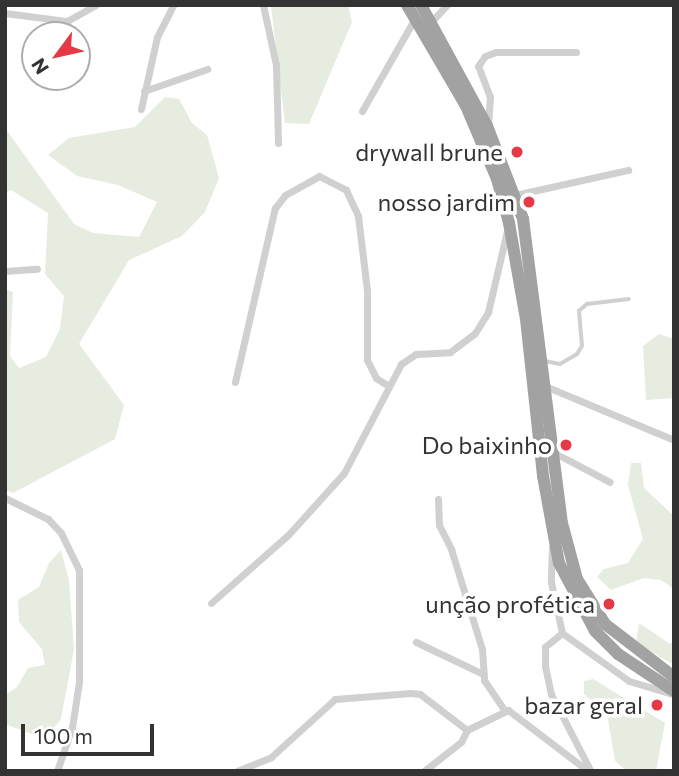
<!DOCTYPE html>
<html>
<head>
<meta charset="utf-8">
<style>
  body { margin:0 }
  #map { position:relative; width:679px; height:776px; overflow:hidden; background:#fff; font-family:Commissioner,sans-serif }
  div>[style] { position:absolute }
  .green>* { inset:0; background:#e6ecdf }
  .service>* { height:3.5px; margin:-1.75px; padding:0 1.75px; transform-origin:1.75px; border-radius:1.75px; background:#d0d0d0 }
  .minor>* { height:7px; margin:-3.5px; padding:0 3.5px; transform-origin:3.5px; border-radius:3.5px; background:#d0d0d0 }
  .trunk>* { height:12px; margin:-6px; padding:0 6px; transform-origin:6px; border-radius:6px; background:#a2a2a2 }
  .dots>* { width:19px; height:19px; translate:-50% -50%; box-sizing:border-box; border:4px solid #fff; border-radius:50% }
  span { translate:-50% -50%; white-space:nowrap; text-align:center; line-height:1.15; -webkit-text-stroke:7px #fff; paint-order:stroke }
  .poi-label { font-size:24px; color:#333 }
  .right { translate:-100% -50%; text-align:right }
  .frame { position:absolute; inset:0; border:7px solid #333; pointer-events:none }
  .north { position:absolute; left:21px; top:21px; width:70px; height:70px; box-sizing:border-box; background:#fff; border:2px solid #adadad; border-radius:50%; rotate:237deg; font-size:19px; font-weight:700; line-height:28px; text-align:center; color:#333 }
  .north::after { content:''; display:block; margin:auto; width:24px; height:32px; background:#e63946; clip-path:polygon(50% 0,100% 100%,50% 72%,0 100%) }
  .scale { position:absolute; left:21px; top:724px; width:133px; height:32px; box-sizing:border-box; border:4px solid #333; border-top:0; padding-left:9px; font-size:21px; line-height:24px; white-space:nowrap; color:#333; -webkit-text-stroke:5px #fff; paint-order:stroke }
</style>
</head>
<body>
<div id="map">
  <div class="green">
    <div style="clip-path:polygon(271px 5px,348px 5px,352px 22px,309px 124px,285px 123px)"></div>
    <div style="clip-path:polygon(165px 97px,179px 99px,192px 123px,207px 135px,219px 178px,205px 212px,182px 236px,129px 260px,79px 344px,124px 405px,115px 439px,13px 493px,5px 490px,5px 289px,13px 292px,10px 356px,19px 368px,46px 357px,60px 329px,64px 296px,45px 274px,48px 213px,11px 190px,5px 193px,5px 128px,74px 224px,93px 233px,139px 237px,157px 202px,118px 185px,77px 176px,48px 155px,69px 138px,135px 127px)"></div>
    <div style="clip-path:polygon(659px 334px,674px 339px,674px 398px,646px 400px,643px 346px)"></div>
    <div style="clip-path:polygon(631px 463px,641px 463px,644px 488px,674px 516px,674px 589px,661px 580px,644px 578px,611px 590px,597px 577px,604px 569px,628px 563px,643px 539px,628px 485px)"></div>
    <div style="clip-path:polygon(61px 550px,69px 581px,74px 649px,61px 719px,45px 739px,5px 724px,5px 695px,17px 687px,28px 668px,45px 665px,42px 649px,19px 622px,18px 600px,39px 587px,49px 563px)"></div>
    <div style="clip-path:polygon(639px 623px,670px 644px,674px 640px,674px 665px,636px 643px)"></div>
    <div style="clip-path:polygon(593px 679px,665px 723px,656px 771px,627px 771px,615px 761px,607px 714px,584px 694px,584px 681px)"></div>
  </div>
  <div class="service">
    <div style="left:545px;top:361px;width:15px;rotate:11deg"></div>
    <div style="left:560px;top:364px;width:20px;rotate:-30deg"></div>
    <div style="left:577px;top:354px;width:9px;rotate:-58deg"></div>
    <div style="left:582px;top:346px;width:35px;rotate:-95deg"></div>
    <div style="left:579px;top:311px;width:11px;rotate:-41deg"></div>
    <div style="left:587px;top:304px;width:42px;rotate:-6.8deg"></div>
  </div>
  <div class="minor">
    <div style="left:263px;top:5px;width:61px;rotate:77.8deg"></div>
    <div style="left:276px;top:65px;width:78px;rotate:88.5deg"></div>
    <div style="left:5px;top:13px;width:63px;rotate:7.4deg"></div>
    <div style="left:67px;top:21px;width:33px;rotate:-29deg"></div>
    <div style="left:67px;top:21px;width:14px;rotate:86deg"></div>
    <div style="left:431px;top:22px;width:23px;rotate:-47deg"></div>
    <div style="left:70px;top:77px;width:4px;rotate:90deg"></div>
    <div style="left:144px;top:91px;width:67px;rotate:-19.2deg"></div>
    <div style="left:141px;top:109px;width:74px;rotate:-77.5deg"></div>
    <div style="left:157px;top:37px;width:36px;rotate:-63deg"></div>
    <div style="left:362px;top:111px;width:107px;rotate:-60.3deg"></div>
    <div style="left:488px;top:125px;width:28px;rotate:-86deg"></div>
    <div style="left:490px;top:97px;width:33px;rotate:-111deg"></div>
    <div style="left:478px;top:66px;width:12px;rotate:-55deg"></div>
    <div style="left:485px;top:56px;width:12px;rotate:-20deg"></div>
    <div style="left:496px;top:52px;width:80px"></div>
    <div style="left:515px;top:195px;width:116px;rotate:-12.5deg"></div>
    <div style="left:5px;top:271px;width:32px;rotate:-4deg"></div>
    <div style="left:235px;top:382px;width:179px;rotate:-77.1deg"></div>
    <div style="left:275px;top:208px;width:16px;rotate:-52deg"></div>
    <div style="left:285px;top:195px;width:39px;rotate:-29deg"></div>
    <div style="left:319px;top:176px;width:30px;rotate:27deg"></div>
    <div style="left:346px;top:190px;width:29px;rotate:65deg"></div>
    <div style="left:358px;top:216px;width:75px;rotate:83.1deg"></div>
    <div style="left:367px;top:290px;width:70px;rotate:90deg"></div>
    <div style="left:367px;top:360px;width:20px;rotate:63deg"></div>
    <div style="left:376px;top:378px;width:15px;rotate:32deg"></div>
    <div style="left:545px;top:386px;width:140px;rotate:22.7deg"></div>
    <div style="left:553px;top:452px;width:64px;rotate:27.8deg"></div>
    <div style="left:5px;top:498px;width:48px;rotate:26deg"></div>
    <div style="left:48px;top:519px;width:19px;rotate:47deg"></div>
    <div style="left:61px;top:533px;width:41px;rotate:64.1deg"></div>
    <div style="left:79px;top:570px;width:112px;rotate:90deg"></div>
    <div style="left:79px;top:682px;width:46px;rotate:98.8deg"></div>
    <div style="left:72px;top:727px;width:46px;rotate:108.8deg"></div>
    <div style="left:438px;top:499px;width:26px;rotate:88deg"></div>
    <div style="left:439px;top:525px;width:27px;rotate:63deg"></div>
    <div style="left:451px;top:549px;width:105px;rotate:72.8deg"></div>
    <div style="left:482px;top:649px;width:31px;rotate:86deg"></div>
    <div style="left:484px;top:680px;width:36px;rotate:56deg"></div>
    <div style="left:552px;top:547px;width:35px;rotate:92deg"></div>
    <div style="left:551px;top:582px;width:52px;rotate:77.8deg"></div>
    <div style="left:562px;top:633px;width:82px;rotate:35.6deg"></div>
    <div style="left:629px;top:681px;width:46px;rotate:16.5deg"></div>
    <div style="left:211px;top:603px;width:104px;rotate:-41.5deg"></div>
    <div style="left:289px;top:534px;width:82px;rotate:-48deg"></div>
    <div style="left:344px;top:473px;width:123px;rotate:-62.4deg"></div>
    <div style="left:401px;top:364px;width:18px;rotate:-34deg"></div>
    <div style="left:416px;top:354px;width:34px;rotate:-3deg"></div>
    <div style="left:450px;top:352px;width:31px;rotate:-37deg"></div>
    <div style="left:475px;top:333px;width:25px;rotate:-58deg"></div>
    <div style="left:488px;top:312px;width:87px;rotate:-76.8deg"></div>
    <div style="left:562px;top:633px;width:22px;rotate:141deg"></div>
    <div style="left:545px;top:647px;width:19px;rotate:90deg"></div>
    <div style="left:545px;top:666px;width:29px;rotate:78deg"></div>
    <div style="left:551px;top:694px;width:85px;rotate:62.8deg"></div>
    <div style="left:416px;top:642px;width:74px;rotate:25.5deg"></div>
    <div style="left:237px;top:771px;width:37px;rotate:-22deg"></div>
    <div style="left:271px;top:757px;width:86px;rotate:-42.2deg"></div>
    <div style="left:335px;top:699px;width:76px;rotate:-4.5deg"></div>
    <div style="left:411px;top:693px;width:9px;rotate:6deg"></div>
    <div style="left:420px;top:694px;width:59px;rotate:37.5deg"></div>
    <div style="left:467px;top:730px;width:46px;rotate:-26deg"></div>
    <div style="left:508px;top:710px;width:101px;rotate:37.3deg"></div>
    <div style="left:424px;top:771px;width:47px;rotate:-38.1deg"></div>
    <div style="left:461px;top:742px;width:13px;rotate:-63deg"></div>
  </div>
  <div class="trunk">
    <div style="left:407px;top:5px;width:117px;rotate:59.7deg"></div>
    <div style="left:466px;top:106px;width:79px;rotate:67deg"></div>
    <div style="left:497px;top:179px;width:46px;rotate:74.7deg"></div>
    <div style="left:509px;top:223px;width:97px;rotate:80deg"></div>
    <div style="left:526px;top:319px;width:158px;rotate:83.8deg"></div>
    <div style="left:543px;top:476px;width:88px;rotate:79.6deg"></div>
    <div style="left:559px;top:563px;width:77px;rotate:62.1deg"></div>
    <div style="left:595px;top:631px;width:33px;rotate:45deg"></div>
    <div style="left:618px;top:654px;width:67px;rotate:33.5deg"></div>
    <div style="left:421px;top:5px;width:138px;rotate:61.4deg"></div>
    <div style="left:487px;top:126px;width:100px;rotate:68.8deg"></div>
    <div style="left:523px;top:219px;width:306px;rotate:82.7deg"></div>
    <div style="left:562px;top:523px;width:58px;rotate:75deg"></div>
    <div style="left:577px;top:579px;width:53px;rotate:58.1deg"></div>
    <div style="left:605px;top:624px;width:87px;rotate:37.5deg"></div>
  </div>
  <div class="dots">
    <div style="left:517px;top:152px;background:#e63946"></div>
    <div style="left:529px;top:202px;background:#e63946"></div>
    <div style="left:566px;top:445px;background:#e63946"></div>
    <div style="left:609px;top:604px;background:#e63946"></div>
    <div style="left:657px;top:705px;background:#e63946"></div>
  </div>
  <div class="poi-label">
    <span class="right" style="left:503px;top:152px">drywall brune</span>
    <span class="right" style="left:515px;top:202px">nosso jardim</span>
    <span class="right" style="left:552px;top:445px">Do baixinho</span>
    <span class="right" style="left:595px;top:604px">unção profética</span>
    <span class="right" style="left:643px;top:705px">bazar geral</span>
  </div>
  <div class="frame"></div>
  <div class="north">N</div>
  <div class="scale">100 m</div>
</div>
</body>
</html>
